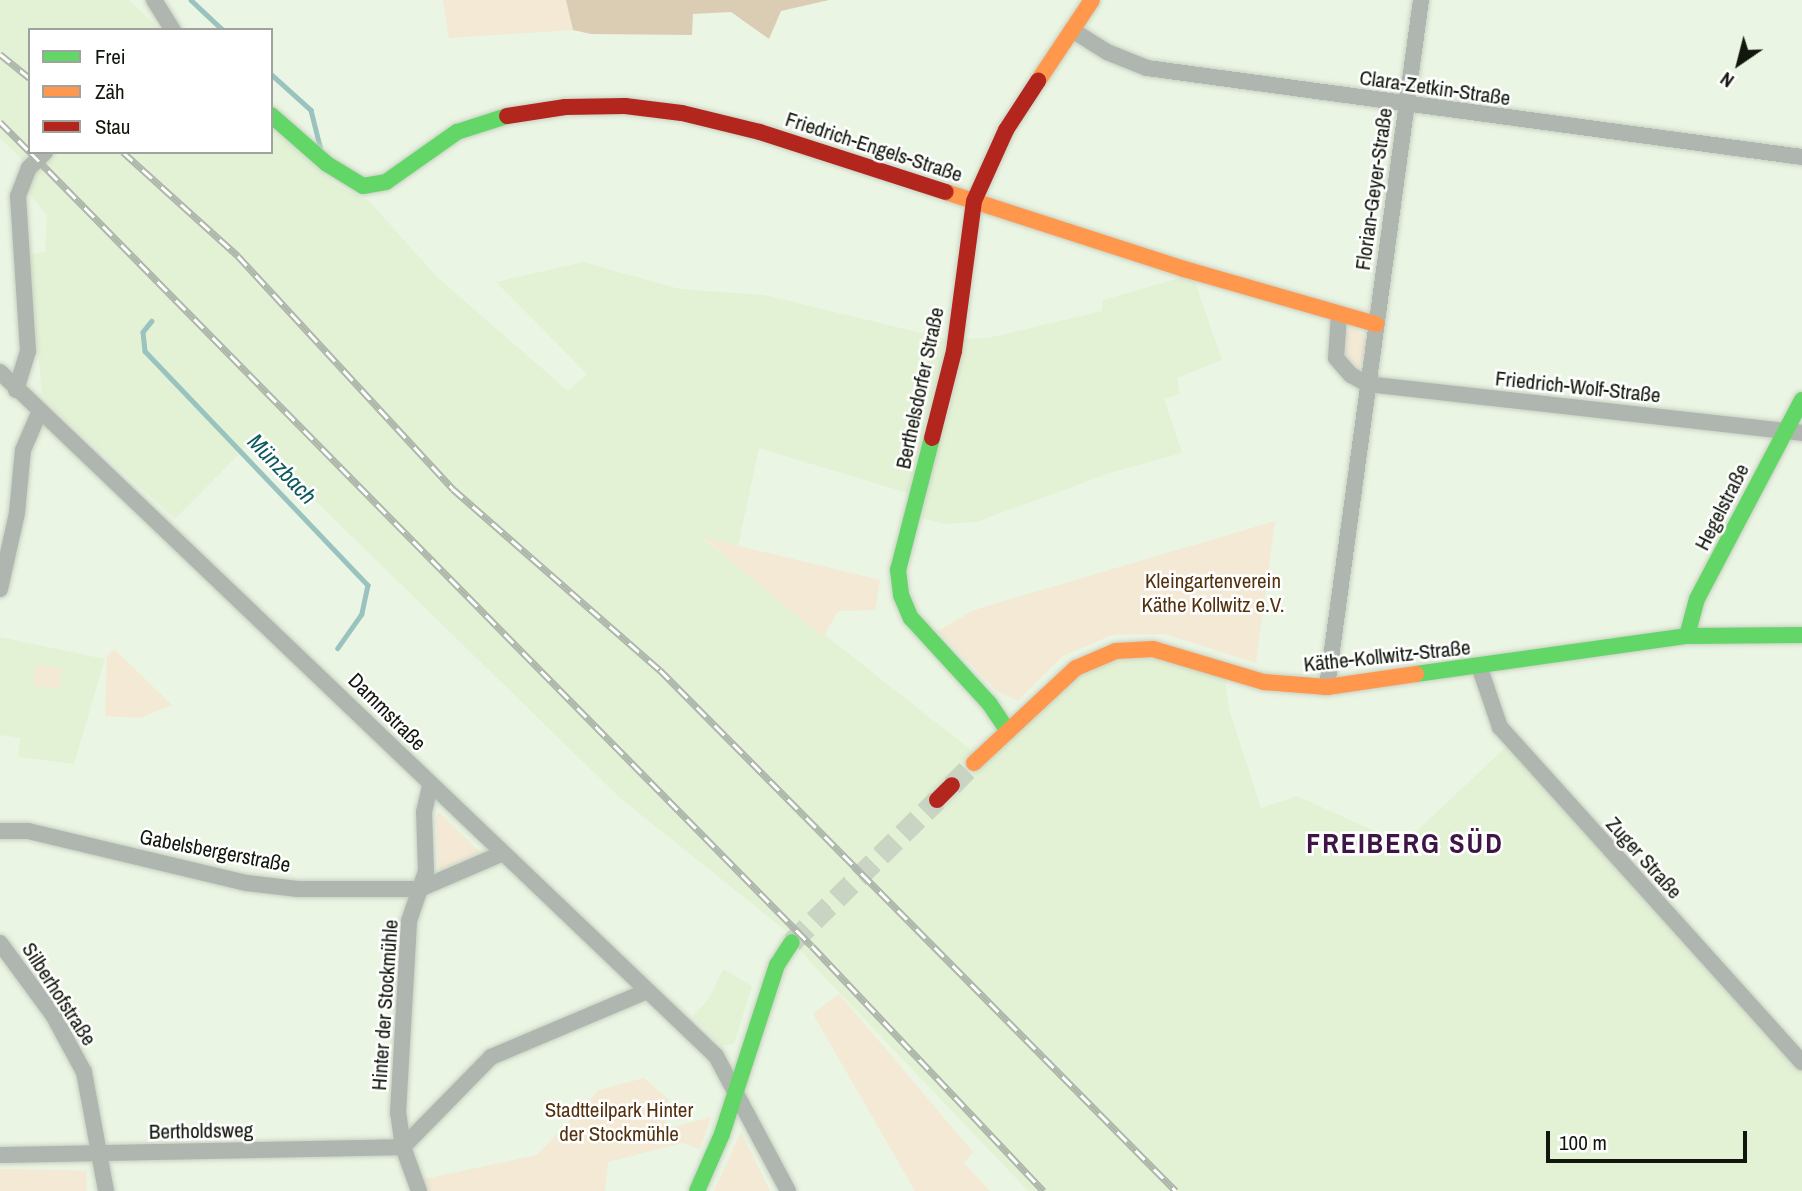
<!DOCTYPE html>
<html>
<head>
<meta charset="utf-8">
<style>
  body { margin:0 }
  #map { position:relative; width:1802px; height:1191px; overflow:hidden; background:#ebf5e3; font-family:"Archivo Narrow",sans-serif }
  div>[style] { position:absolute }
  .built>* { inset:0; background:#e3f2d5 }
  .green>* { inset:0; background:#f3e9d5; transform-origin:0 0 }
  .forest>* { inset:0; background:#dacdb4 }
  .stream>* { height:4.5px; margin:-2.25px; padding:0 2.25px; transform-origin:2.25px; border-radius:2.25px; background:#9ac3bf }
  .secondary-tunnel>* { height:21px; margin-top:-10.5px; transform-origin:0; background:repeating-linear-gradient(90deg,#cad4c3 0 21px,transparent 0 31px) }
  .roads { filter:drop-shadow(0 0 2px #c8d0c2) drop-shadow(0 0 2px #c8d0c2) }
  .street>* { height:16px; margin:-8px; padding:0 8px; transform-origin:8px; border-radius:8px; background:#afb6af }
  .fast>* { height:16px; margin:-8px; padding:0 8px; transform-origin:8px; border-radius:8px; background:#63d668 }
  .slow>* { height:16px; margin:-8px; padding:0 8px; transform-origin:8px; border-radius:8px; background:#ff974d }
  .jam>* { height:16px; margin:-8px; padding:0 8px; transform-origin:8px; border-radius:8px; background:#b3261e }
  .rail>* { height:7px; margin-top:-3.5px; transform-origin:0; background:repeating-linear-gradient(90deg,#fff 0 13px,#afb6ac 0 26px); box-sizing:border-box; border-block:2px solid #afb6ac }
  span { translate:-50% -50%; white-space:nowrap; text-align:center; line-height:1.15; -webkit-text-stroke:5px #fff; paint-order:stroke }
  .street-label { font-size:21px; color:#11170c }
  .park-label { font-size:21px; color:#54320f }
  .water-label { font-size:23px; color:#0d5a5d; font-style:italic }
  .district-label { font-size:28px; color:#3f1447; font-weight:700; letter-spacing:2px }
  .legend { position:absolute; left:28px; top:28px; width:245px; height:126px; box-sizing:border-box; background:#fff; border:2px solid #a0a29e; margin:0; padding:9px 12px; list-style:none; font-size:21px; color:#11170c }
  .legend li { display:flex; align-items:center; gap:14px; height:35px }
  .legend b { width:35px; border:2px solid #a0a29e }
  .north { position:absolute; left:1704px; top:28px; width:70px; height:70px; -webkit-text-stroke:5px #fff; paint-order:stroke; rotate:215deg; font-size:19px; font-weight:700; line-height:28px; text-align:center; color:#11170c }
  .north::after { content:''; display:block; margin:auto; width:24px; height:32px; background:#11170c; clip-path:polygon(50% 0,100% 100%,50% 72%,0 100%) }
  .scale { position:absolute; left:1546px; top:1131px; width:201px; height:32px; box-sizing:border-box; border:4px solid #11170c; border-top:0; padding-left:9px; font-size:21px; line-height:24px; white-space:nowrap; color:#11170c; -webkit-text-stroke:5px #fff; paint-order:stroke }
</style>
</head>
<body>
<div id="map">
  <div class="built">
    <div style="clip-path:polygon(0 0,129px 0,161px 30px,30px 30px,30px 152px,271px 152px,271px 128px,334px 184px,369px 201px,438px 278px,568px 391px,587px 374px,496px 282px,583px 262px,680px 289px,764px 295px,946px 339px,988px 338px,1102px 311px,1103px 300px,1176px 279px,1194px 279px,1222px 360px,1177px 378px,1180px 394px,1164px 399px,1182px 453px,1113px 472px,976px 522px,945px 524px,922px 518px,924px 498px,759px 448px,738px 546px,703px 539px,985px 761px,1087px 666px,1153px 656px,1225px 677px,1229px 709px,1261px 808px,1297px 796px,1403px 844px,1509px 744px,1802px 1070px,1802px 1191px,1028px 1191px,813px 965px,786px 931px,620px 798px,253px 440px,175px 519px,56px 411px,42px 394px,29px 255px,45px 252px,47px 215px,28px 192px,35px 172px,0 138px)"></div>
    <div style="clip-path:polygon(0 637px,105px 659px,74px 764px,18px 757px,20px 738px,0 735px)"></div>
    <div style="clip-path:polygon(723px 969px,752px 986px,734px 1044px,722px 1046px,693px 1016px,708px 1000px)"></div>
  </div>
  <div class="green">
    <div style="clip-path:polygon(443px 0,566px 0,573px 30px,449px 38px)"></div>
    <div style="clip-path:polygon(1352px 327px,1369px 339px,1358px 371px,1344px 365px,1341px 336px)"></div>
    <div style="clip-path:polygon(1275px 521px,1256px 663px,1165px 634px,1112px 635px,1063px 656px,1018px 701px,997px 691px,938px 631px,974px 610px)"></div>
    <div style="clip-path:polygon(702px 537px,880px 580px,875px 610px,838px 611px,823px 637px)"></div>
    <div style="clip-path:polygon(114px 649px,172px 705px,140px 718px,105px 716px,107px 656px)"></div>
    <div style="left:36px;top:665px;width:26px;height:21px;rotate:7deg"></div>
    <div style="clip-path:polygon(439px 812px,480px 852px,439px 872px,436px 817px)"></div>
    <div style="clip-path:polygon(839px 994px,973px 1152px,964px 1163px,990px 1191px,915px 1191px,813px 1014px)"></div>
    <div style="clip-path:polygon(644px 1078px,669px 1100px,659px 1111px,670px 1128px,711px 1117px,700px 1149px,682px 1143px,608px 1162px,605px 1191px,424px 1191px,419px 1180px,537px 1155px,599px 1090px)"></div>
    <div style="clip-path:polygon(741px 1132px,770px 1191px,714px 1191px)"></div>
    <div style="left:0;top:1169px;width:87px;height:22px;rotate:1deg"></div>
  </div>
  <div class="forest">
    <div style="clip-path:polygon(566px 0,829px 0,781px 11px,769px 39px,731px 12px,693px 14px,692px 35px,591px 34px,573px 30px)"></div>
  </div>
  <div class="stream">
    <div style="left:191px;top:0;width:44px;rotate:43.2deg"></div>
    <div style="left:271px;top:74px;width:54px;rotate:42deg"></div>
    <div style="left:311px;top:110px;width:38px;rotate:76deg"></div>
    <div style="left:152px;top:321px;width:14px;rotate:129deg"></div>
    <div style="left:143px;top:332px;width:19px;rotate:84deg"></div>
    <div style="left:145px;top:351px;width:323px;rotate:46.4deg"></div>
    <div style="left:368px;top:585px;width:30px;rotate:102deg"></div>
    <div style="left:362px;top:614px;width:42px;rotate:125.2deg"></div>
  </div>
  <div class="secondary-tunnel">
    <div style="left:952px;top:785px;width:31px;rotate:-45deg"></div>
    <div style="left:792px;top:942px;width:203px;rotate:-44.4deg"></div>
  </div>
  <div class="roads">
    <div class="street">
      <div style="left:154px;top:0;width:36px;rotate:58deg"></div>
      <div style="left:1072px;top:30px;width:41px;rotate:32.2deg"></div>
      <div style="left:1107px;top:52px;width:43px;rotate:21.8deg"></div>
      <div style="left:1147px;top:68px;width:661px;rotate:7.74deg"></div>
      <div style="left:1339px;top:315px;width:43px;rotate:94deg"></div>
      <div style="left:1336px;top:358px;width:23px;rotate:49deg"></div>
      <div style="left:1351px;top:375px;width:18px;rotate:29deg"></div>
      <div style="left:1367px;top:384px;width:438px;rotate:6.4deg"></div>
      <div style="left:0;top:372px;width:990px;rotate:43.69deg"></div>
      <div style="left:716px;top:1056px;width:153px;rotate:61.9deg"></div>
      <div style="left:16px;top:390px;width:41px;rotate:-72.9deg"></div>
      <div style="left:28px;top:351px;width:155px;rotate:-93.7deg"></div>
      <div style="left:18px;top:196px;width:30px;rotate:-69deg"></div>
      <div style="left:29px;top:168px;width:23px;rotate:-45deg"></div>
      <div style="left:0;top:589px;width:78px;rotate:-77.4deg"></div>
      <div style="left:17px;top:513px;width:63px;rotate:-84.6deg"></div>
      <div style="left:23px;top:450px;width:40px;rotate:-66.6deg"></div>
      <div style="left:1479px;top:666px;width:65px;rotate:71deg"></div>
      <div style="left:1500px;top:727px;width:451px;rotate:48deg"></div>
      <div style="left:1327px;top:687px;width:693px;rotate:-82.21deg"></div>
      <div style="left:0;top:831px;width:28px"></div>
      <div style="left:28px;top:831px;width:225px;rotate:13.4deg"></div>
      <div style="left:247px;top:883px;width:51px;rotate:6.7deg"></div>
      <div style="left:298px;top:889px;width:122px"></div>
      <div style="left:420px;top:889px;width:88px;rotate:-23.4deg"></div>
      <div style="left:0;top:943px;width:89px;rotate:53.6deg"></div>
      <div style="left:53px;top:1015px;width:65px;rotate:61.5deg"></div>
      <div style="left:84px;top:1072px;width:121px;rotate:79.5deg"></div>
      <div style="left:403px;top:1147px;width:126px;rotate:-45.6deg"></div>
      <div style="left:491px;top:1057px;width:169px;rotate:-22.9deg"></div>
      <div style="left:0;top:1155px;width:403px;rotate:-1.1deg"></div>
      <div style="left:419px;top:1191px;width:47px;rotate:-110deg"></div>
      <div style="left:403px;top:1147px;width:34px;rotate:-98deg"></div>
      <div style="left:398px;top:1113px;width:192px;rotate:-86.7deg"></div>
      <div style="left:409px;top:921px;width:53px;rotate:-71.2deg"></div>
      <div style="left:426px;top:871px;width:59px;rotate:-91.9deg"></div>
      <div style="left:424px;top:812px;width:28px;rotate:-77deg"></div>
    </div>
    <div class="fast">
      <div style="left:271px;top:115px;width:74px;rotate:41.2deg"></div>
      <div style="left:327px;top:164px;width:42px;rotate:31.4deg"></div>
      <div style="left:363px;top:186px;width:23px;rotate:-10deg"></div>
      <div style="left:386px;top:182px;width:87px;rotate:-35.2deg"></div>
      <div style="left:457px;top:132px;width:52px;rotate:-17.7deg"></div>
      <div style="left:932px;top:438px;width:136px;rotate:104.4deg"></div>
      <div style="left:898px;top:570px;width:25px;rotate:83deg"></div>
      <div style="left:901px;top:595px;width:25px;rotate:67deg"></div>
      <div style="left:911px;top:618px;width:115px;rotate:47.5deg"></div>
      <div style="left:989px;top:703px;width:34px;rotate:56deg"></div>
      <div style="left:1687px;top:636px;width:38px;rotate:-75deg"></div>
      <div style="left:1697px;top:599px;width:225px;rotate:-62.2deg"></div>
      <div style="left:1416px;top:674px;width:274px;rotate:-8deg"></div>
      <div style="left:1687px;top:636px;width:115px;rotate:-0.5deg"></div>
      <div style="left:697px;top:1191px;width:62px;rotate:-66.3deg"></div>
      <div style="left:722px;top:1134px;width:178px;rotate:-72deg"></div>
      <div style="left:777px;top:965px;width:27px;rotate:-57deg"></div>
    </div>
    <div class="slow">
      <div style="left:1038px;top:81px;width:97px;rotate:-56.3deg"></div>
      <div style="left:946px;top:192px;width:250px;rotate:17.9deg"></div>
      <div style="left:1184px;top:269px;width:200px;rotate:16deg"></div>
      <div style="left:974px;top:763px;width:139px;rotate:-43deg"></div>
      <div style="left:1076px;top:668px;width:43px;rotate:-23deg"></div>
      <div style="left:1116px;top:651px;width:37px;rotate:-3deg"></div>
      <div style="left:1153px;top:649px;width:116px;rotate:16.6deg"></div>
      <div style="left:1264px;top:682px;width:63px;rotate:4.5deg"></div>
      <div style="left:1327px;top:687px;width:90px;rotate:-8.3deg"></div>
    </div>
    <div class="jam">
      <div style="left:507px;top:116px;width:59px;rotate:-8.8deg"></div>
      <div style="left:565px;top:107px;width:60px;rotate:-1deg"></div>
      <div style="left:625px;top:106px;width:57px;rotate:7deg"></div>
      <div style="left:682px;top:113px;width:80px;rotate:13.7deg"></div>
      <div style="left:760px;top:132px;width:195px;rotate:17.9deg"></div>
      <div style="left:932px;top:438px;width:90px;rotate:-75.8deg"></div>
      <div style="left:954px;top:351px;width:151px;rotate:-82.4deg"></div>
      <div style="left:974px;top:201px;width:78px;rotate:-65.7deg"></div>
      <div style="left:1006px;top:130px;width:59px;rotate:-56.9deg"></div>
      <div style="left:937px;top:800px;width:21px;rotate:-45deg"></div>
    </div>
  </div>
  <div class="rail">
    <div style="left:0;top:54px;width:38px;rotate:39deg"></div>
    <div style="left:0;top:122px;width:42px;rotate:45deg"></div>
    <div style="left:30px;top:152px;width:1114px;rotate:45.44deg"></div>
    <div style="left:812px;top:946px;width:337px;rotate:46.6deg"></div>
    <div style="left:123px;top:152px;width:155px;rotate:42.1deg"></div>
    <div style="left:238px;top:256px;width:317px;rotate:47.3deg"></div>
    <div style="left:453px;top:489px;width:275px;rotate:41.2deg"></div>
    <div style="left:660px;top:670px;width:733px;rotate:45.28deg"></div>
  </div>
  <div class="street-label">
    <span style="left:1435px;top:88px;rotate:8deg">Clara-Zetkin-Straße</span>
    <span style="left:874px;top:147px;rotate:18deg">Friedrich-Engels-Straße</span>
    <span style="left:1374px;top:189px;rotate:-82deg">Florian-Geyer-Straße</span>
    <span style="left:1578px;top:387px;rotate:6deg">Friedrich-Wolf-Straße</span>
    <span style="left:920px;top:388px;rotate:-78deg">Berthelsdorfer Straße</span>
    <span style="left:1722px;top:507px;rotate:-63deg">Hegelstraße</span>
    <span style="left:1387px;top:656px;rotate:-6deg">Käthe-Kollwitz-Straße</span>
    <span style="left:387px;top:712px;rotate:45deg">Dammstraße</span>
    <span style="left:215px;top:851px;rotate:11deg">Gabelsbergerstraße</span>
    <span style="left:1644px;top:858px;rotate:48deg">Zuger Straße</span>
    <span style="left:59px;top:994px;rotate:57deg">Silberhofstraße</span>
    <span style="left:385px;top:1005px;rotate:-86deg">Hinter der Stockmühle</span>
    <span style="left:201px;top:1131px;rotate:-1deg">Bertholdsweg</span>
  </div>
  <div class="park-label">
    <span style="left:1213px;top:593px">Kleingartenverein<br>Käthe Kollwitz e.V.</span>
    <span style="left:619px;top:1122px">Stadtteilpark Hinter<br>der Stockmühle</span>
  </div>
  <div class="water-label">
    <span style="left:282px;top:469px;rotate:46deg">Münzbach</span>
  </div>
  <div class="district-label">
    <span style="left:1405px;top:843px">FREIBERG SÜD</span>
  </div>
  <ul class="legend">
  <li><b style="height:9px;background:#63d668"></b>Frei</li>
  <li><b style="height:9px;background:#ff974d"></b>Zäh</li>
  <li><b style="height:9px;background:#b3261e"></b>Stau</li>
  </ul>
  <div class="north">N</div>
  <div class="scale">100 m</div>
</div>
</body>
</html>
